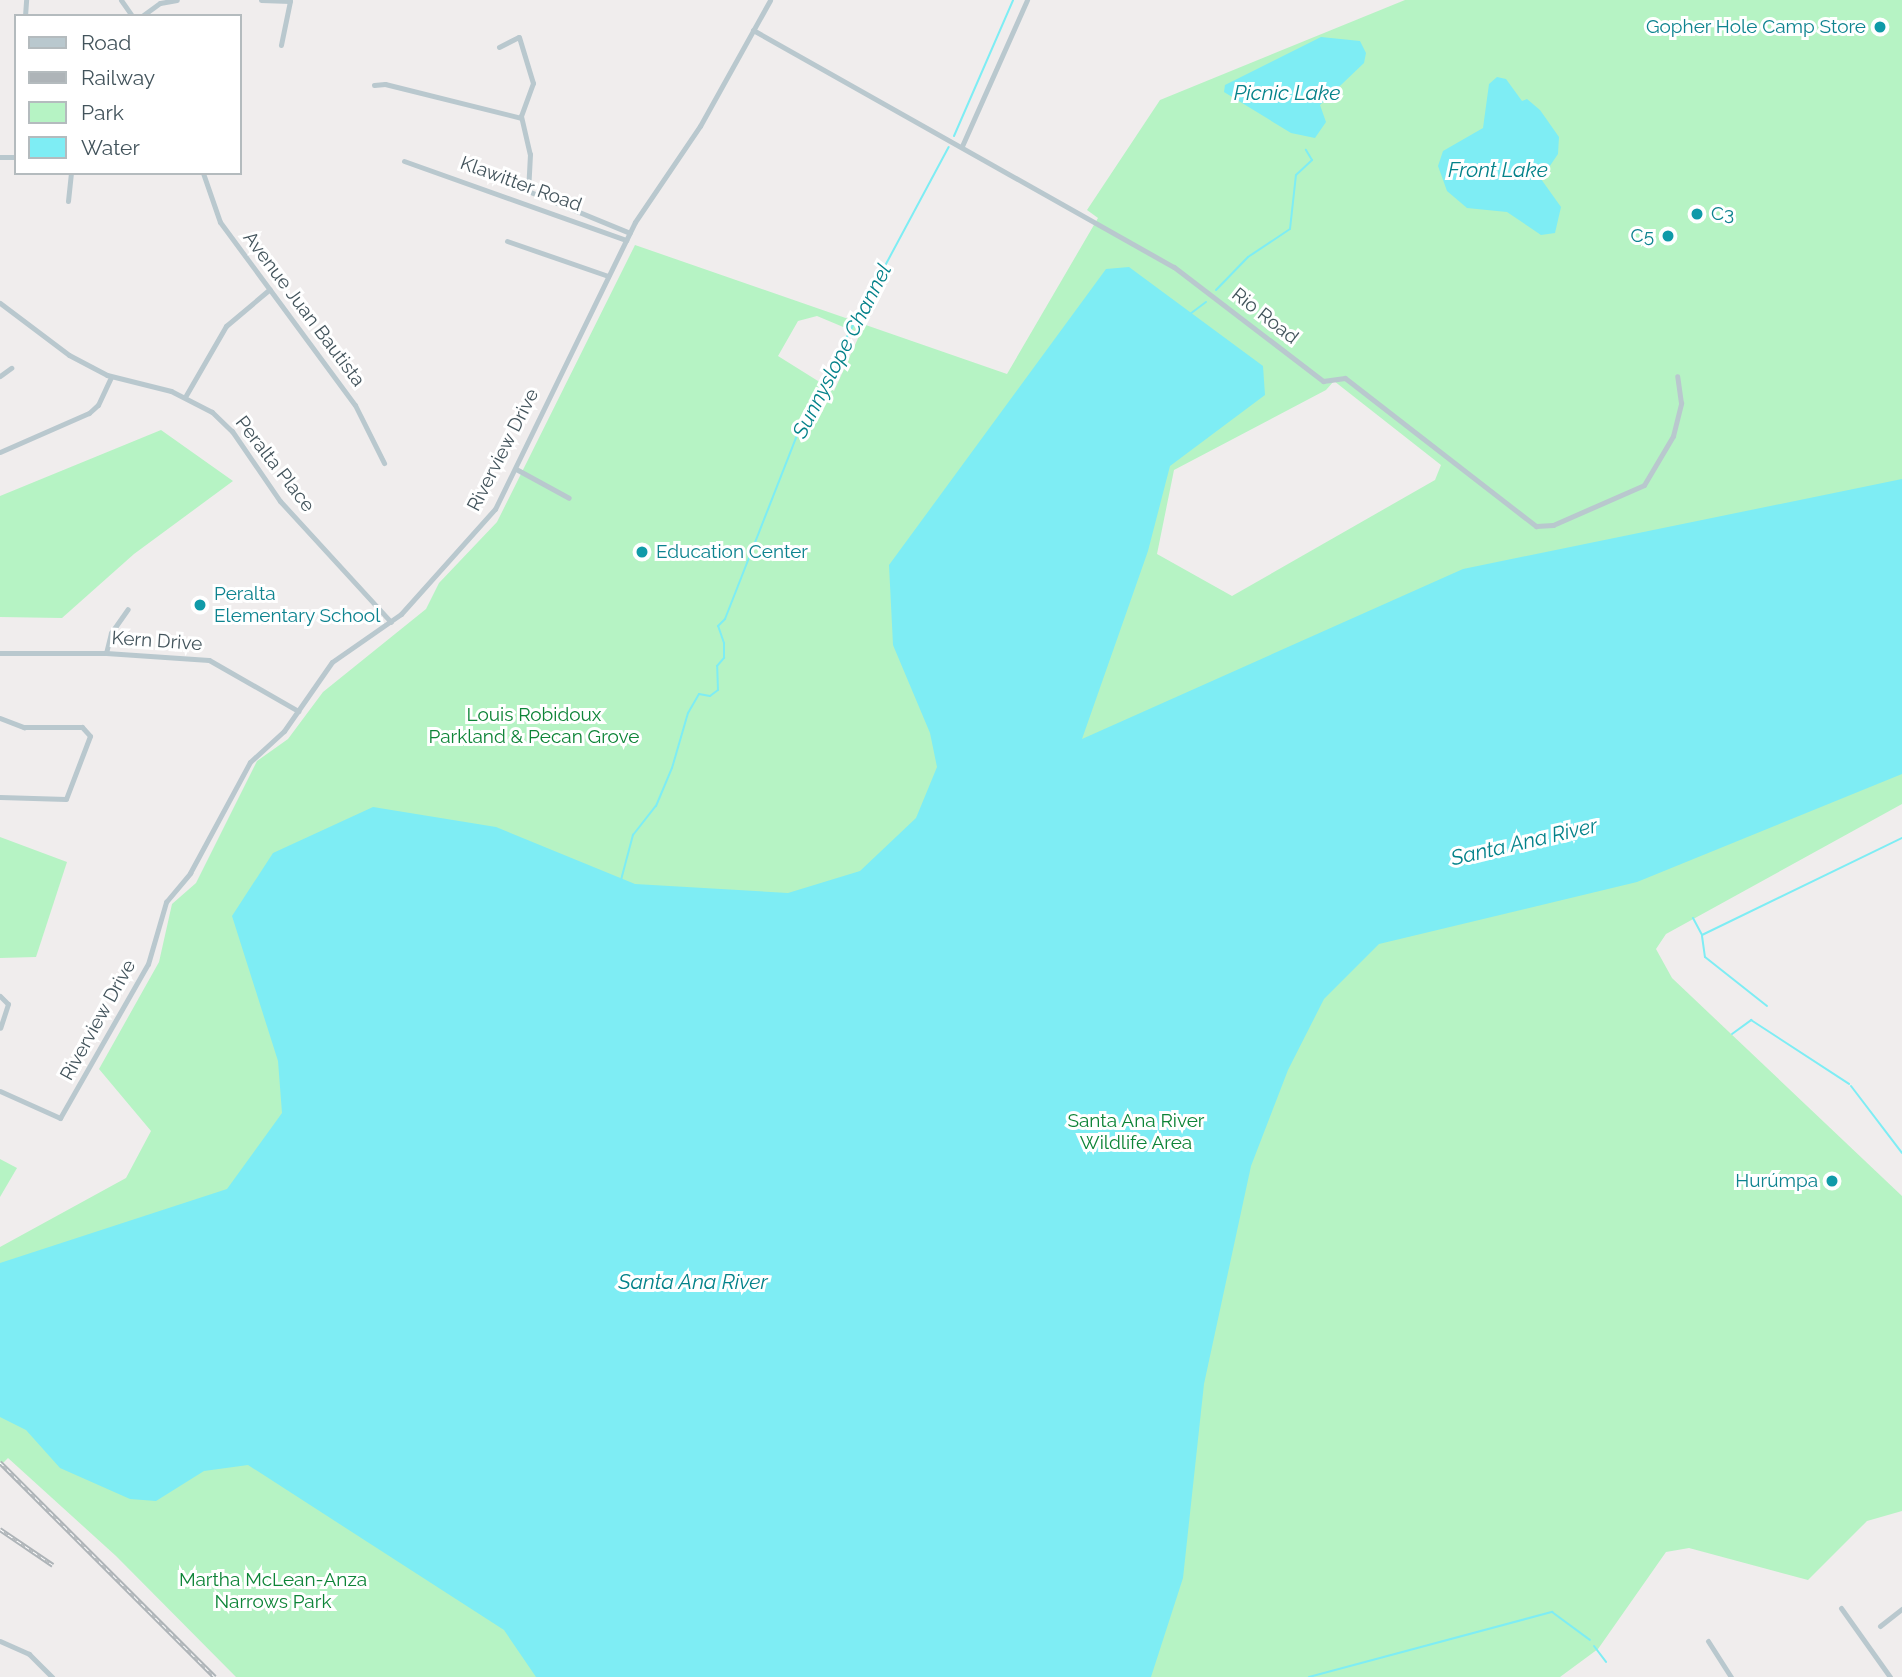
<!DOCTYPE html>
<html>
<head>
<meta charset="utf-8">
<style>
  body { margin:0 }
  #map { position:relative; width:1902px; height:1677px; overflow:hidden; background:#f0eded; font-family:Raleway,sans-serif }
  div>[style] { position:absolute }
  .green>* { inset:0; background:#b6f3c4 }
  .water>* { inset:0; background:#7eedf4 }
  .stream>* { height:2px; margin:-1px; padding:0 1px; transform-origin:1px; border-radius:1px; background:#7eedf4 }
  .street>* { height:5px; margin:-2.5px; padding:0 2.5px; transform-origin:2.5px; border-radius:2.5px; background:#b9c8ce }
  .rail>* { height:4.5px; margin-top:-2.25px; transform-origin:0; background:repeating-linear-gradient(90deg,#fff 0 5px,#aeb4b8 0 10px); box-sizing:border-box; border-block:2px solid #aeb4b8 }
  .dots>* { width:19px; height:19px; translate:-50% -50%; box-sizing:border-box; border:4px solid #fff; border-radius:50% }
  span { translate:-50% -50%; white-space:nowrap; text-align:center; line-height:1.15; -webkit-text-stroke:6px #fff; paint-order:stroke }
  .culture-label { font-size:19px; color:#0d838f }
  .right { translate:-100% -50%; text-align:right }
  .left { translate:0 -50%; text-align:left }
  .street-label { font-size:19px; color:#43545c }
  .park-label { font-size:19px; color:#0d8437 }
  .water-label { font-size:21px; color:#04828a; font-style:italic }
  .legend { position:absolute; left:14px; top:14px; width:228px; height:161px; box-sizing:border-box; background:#fff; border:2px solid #b4bbbe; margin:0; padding:9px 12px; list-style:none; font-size:21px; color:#43545c }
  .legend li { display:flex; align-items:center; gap:14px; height:35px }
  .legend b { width:35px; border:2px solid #b4bbbe }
</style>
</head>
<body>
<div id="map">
  <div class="green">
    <div style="clip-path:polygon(evenodd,1405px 0,1902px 0,1902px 804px,1666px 934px,1656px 949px,1672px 978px,1902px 1196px,1902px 1511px,1867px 1521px,1808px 1580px,1689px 1548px,1666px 1552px,1598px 1649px,1560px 1677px,236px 1677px,116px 1556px,8px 1458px,0 1466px,0 1247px,126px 1178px,151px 1131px,99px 1069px,159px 962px,172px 904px,196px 883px,257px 761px,288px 739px,323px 692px,426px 609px,439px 583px,497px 522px,635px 245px,1007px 374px,1098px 218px,1087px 210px,1160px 100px,1405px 0,817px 316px,860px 334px,834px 391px,778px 356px,798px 321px,817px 316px,1405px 0,1334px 381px,1441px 465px,1435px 480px,1232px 596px,1157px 554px,1174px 470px,1326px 390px,1334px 381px)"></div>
    <div style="clip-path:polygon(161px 430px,233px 481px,134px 554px,62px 618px,0 617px,0 496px)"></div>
    <div style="clip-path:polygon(0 837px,67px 862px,36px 957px,0 958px)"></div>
    <div style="clip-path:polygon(0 1159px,17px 1168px,0 1197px)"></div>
  </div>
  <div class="water">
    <div style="clip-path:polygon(1321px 37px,1360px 41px,1366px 53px,1364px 63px,1320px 105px,1326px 122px,1315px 138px,1291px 133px,1224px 92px,1225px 85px)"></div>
    <div style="clip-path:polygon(1497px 77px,1506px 79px,1522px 101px,1527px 99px,1540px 110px,1559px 137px,1558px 154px,1541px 179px,1561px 207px,1555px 233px,1541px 235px,1507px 212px,1467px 208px,1447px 191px,1438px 166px,1443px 151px,1483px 128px,1489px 84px)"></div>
    <div style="clip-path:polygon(1129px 267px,1263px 366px,1265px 395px,1170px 466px,1148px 551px,1082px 739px,1463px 569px,1902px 479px,1902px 774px,1637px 882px,1379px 944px,1324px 999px,1288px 1070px,1251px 1166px,1204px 1384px,1183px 1578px,1151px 1677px,536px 1677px,504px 1630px,248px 1465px,204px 1471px,156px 1501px,130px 1499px,60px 1468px,26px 1430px,0 1417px,0 1263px,227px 1189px,282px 1113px,278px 1061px,232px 916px,273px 853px,373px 807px,496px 827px,635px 884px,788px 893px,860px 871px,916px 818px,937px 767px,930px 733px,893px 645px,889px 565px,1106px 269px)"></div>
  </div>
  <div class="stream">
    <div style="left:954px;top:136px;width:148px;rotate:-66.5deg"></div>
    <div style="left:1216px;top:290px;width:46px;rotate:-45.9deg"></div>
    <div style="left:1248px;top:257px;width:50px;rotate:-33.7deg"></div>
    <div style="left:1290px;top:229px;width:54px;rotate:-83.7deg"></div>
    <div style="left:1296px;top:175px;width:22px;rotate:-43deg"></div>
    <div style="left:1312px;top:160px;width:12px;rotate:-121deg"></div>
    <div style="left:1190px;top:314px;width:20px;rotate:-37deg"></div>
    <div style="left:621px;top:880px;width:47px;rotate:-75.1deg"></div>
    <div style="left:633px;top:835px;width:37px;rotate:-52deg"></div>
    <div style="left:656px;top:806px;width:41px;rotate:-67.2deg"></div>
    <div style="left:672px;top:768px;width:57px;rotate:-73.8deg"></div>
    <div style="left:688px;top:713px;width:22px;rotate:-60deg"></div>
    <div style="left:699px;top:694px;width:11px;rotate:10deg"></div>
    <div style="left:710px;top:696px;width:10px;rotate:-37deg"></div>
    <div style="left:718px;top:690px;width:24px;rotate:-92deg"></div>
    <div style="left:717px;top:666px;width:11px;rotate:-49deg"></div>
    <div style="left:724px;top:658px;width:15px;rotate:-90deg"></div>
    <div style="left:724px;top:643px;width:18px;rotate:-109deg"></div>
    <div style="left:718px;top:626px;width:10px;rotate:-45deg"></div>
    <div style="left:725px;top:619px;width:219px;rotate:-68.6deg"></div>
    <div style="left:805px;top:415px;width:304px;rotate:-61.8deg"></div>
    <div style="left:1693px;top:918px;width:19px;rotate:62deg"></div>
    <div style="left:1702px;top:935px;width:222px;rotate:-25.9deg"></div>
    <div style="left:1702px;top:936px;width:21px;rotate:82deg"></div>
    <div style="left:1705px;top:957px;width:79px;rotate:38.3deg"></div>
    <div style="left:1732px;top:1034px;width:24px;rotate:-36deg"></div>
    <div style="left:1751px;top:1020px;width:117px;rotate:33.1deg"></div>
    <div style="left:1851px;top:1086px;width:84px;rotate:52.7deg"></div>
    <div style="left:1594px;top:1646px;width:20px;rotate:53deg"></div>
    <div style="left:1309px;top:1677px;width:252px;rotate:-15deg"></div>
    <div style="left:1552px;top:1612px;width:47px;rotate:36.4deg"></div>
  </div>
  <div class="street">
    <div style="left:121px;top:0;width:19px;rotate:55deg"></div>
    <div style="left:261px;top:0;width:29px;rotate:2deg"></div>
    <div style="left:290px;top:1px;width:45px;rotate:101.6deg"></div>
    <div style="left:25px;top:16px;width:16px;rotate:-86deg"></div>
    <div style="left:142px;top:16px;width:22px;rotate:-36deg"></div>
    <div style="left:160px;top:3px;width:17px;rotate:-10deg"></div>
    <div style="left:753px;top:30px;width:483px;rotate:29.4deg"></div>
    <div style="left:1174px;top:267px;width:188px;rotate:37.4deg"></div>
    <div style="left:1323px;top:381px;width:22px;rotate:-8deg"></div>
    <div style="left:1345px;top:378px;width:242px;rotate:37.8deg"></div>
    <div style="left:1536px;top:526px;width:17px;rotate:-3deg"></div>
    <div style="left:1553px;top:525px;width:99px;rotate:-23.7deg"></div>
    <div style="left:1644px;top:485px;width:57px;rotate:-59.4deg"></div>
    <div style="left:1673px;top:436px;width:34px;rotate:-76deg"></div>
    <div style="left:1681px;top:403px;width:27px;rotate:-98deg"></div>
    <div style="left:499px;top:47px;width:22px;rotate:-27deg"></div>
    <div style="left:519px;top:37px;width:48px;rotate:73.1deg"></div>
    <div style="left:533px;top:83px;width:35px;rotate:110deg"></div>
    <div style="left:521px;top:116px;width:39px;rotate:77deg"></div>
    <div style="left:530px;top:154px;width:37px;rotate:93deg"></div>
    <div style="left:528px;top:191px;width:110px;rotate:22.4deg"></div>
    <div style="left:374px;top:85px;width:11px;rotate:-5deg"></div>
    <div style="left:385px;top:84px;width:140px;rotate:14deg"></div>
    <div style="left:962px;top:146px;width:160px;rotate:-66deg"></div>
    <div style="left:0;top:157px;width:16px"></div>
    <div style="left:404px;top:161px;width:236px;rotate:19.6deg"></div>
    <div style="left:203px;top:173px;width:52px;rotate:70.9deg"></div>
    <div style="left:220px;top:222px;width:227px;rotate:53.6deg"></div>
    <div style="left:355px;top:405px;width:65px;rotate:63.4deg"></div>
    <div style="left:68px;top:201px;width:28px;rotate:-84deg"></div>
    <div style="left:507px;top:241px;width:107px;rotate:19.1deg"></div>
    <div style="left:0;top:303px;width:86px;rotate:37deg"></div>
    <div style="left:69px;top:355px;width:43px;rotate:27.8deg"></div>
    <div style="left:107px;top:375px;width:66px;rotate:14deg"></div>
    <div style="left:171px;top:391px;width:46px;rotate:27.1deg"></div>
    <div style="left:212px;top:412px;width:28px;rotate:44deg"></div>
    <div style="left:232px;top:431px;width:85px;rotate:55.6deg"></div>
    <div style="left:280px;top:501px;width:164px;rotate:47.5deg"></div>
    <div style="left:0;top:376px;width:14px;rotate:-36deg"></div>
    <div style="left:185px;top:397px;width:82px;rotate:-60deg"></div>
    <div style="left:226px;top:326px;width:57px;rotate:-40.1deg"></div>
    <div style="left:0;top:452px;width:97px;rotate:-23.7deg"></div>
    <div style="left:89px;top:413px;width:12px;rotate:-42deg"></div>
    <div style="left:98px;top:405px;width:31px;rotate:-65deg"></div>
    <div style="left:516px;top:469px;width:60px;rotate:28.7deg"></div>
    <div style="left:0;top:653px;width:106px"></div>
    <div style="left:106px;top:653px;width:103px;rotate:3.9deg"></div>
    <div style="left:209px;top:660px;width:103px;rotate:29.8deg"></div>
    <div style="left:106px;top:653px;width:21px;rotate:-76deg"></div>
    <div style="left:111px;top:633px;width:29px;rotate:-55deg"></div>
    <div style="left:0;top:718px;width:26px;rotate:21deg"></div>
    <div style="left:24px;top:727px;width:58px"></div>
    <div style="left:82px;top:727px;width:12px;rotate:48deg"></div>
    <div style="left:90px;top:736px;width:67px;rotate:110.9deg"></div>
    <div style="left:66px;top:799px;width:66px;rotate:-178.3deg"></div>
    <div style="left:0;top:996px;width:11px;rotate:45deg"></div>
    <div style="left:8px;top:1004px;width:25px;rotate:108deg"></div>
    <div style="left:0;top:1091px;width:66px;rotate:24.2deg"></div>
    <div style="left:60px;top:1118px;width:177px;rotate:-60.3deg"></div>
    <div style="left:148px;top:964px;width:65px;rotate:-73.8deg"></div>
    <div style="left:166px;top:902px;width:38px;rotate:-50deg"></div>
    <div style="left:190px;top:873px;width:126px;rotate:-61.6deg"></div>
    <div style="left:250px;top:762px;width:46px;rotate:-42.4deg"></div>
    <div style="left:284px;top:731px;width:84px;rotate:-55.2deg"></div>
    <div style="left:332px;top:662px;width:84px;rotate:-34.8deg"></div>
    <div style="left:401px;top:614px;width:141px;rotate:-48.2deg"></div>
    <div style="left:495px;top:509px;width:319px;rotate:-64deg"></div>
    <div style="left:635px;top:222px;width:116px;rotate:-55.9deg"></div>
    <div style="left:700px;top:126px;width:144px;rotate:-60.9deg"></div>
    <div style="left:1841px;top:1608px;width:85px;rotate:54.6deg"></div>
    <div style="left:1880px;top:1626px;width:28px;rotate:-38deg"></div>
    <div style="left:0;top:1641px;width:32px;rotate:24deg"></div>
    <div style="left:29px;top:1654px;width:33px;rotate:45deg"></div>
    <div style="left:1708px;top:1641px;width:43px;rotate:57.4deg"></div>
  </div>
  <div class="rail">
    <div style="left:0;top:1462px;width:304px;rotate:45deg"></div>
    <div style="left:0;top:1529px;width:64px;rotate:34.2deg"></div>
  </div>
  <div class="dots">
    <div style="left:1880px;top:27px;background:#0f9aa8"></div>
    <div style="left:1697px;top:214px;background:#0f9aa8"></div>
    <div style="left:1668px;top:236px;background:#0f9aa8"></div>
    <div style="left:642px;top:552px;background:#0f9aa8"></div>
    <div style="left:200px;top:605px;background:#0f9aa8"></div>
    <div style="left:1832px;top:1181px;background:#0f9aa8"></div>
  </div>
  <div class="culture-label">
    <span class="right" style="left:1866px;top:27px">Gopher Hole Camp Store</span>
    <span class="left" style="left:1711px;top:214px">C3</span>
    <span class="right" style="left:1654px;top:236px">C5</span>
    <span class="left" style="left:656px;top:552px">Education Center</span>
    <span class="left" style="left:214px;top:605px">Peralta<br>Elementary School</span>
    <span class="right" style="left:1818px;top:1181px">Hurúmpa</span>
  </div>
  <div class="street-label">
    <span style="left:521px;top:184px;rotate:20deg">Klawitter Road</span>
    <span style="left:304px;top:309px;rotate:53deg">Avenue Juan Bautista</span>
    <span style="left:1265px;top:316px;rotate:38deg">Rio Road</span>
    <span style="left:503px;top:450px;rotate:-63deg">Riverview Drive</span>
    <span style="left:275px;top:464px;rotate:52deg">Peralta Place</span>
    <span style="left:157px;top:641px;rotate:4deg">Kern Drive</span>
    <span style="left:98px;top:1020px;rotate:-61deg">Riverview Drive</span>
  </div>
  <div class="park-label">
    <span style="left:534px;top:726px">Louis Robidoux<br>Parkland &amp; Pecan Grove</span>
    <span style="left:1136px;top:1132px">Santa Ana River<br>Wildlife Area</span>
    <span style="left:273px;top:1591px">Martha McLean-Anza<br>Narrows Park</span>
  </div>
  <div class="water-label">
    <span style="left:1287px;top:93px">Picnic Lake</span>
    <span style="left:1498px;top:170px">Front Lake</span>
    <span style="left:842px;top:351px;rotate:-63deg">Sunnyslope Channel</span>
    <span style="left:1524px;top:842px;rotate:-13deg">Santa Ana River</span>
    <span style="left:693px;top:1282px">Santa Ana River</span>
  </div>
  <ul class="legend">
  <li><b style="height:9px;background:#b9c8ce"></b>Road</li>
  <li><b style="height:9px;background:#aeb4b8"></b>Railway</li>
  <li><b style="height:19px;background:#b6f3c4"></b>Park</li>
  <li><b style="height:19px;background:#7eedf4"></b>Water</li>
  </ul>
</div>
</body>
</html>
